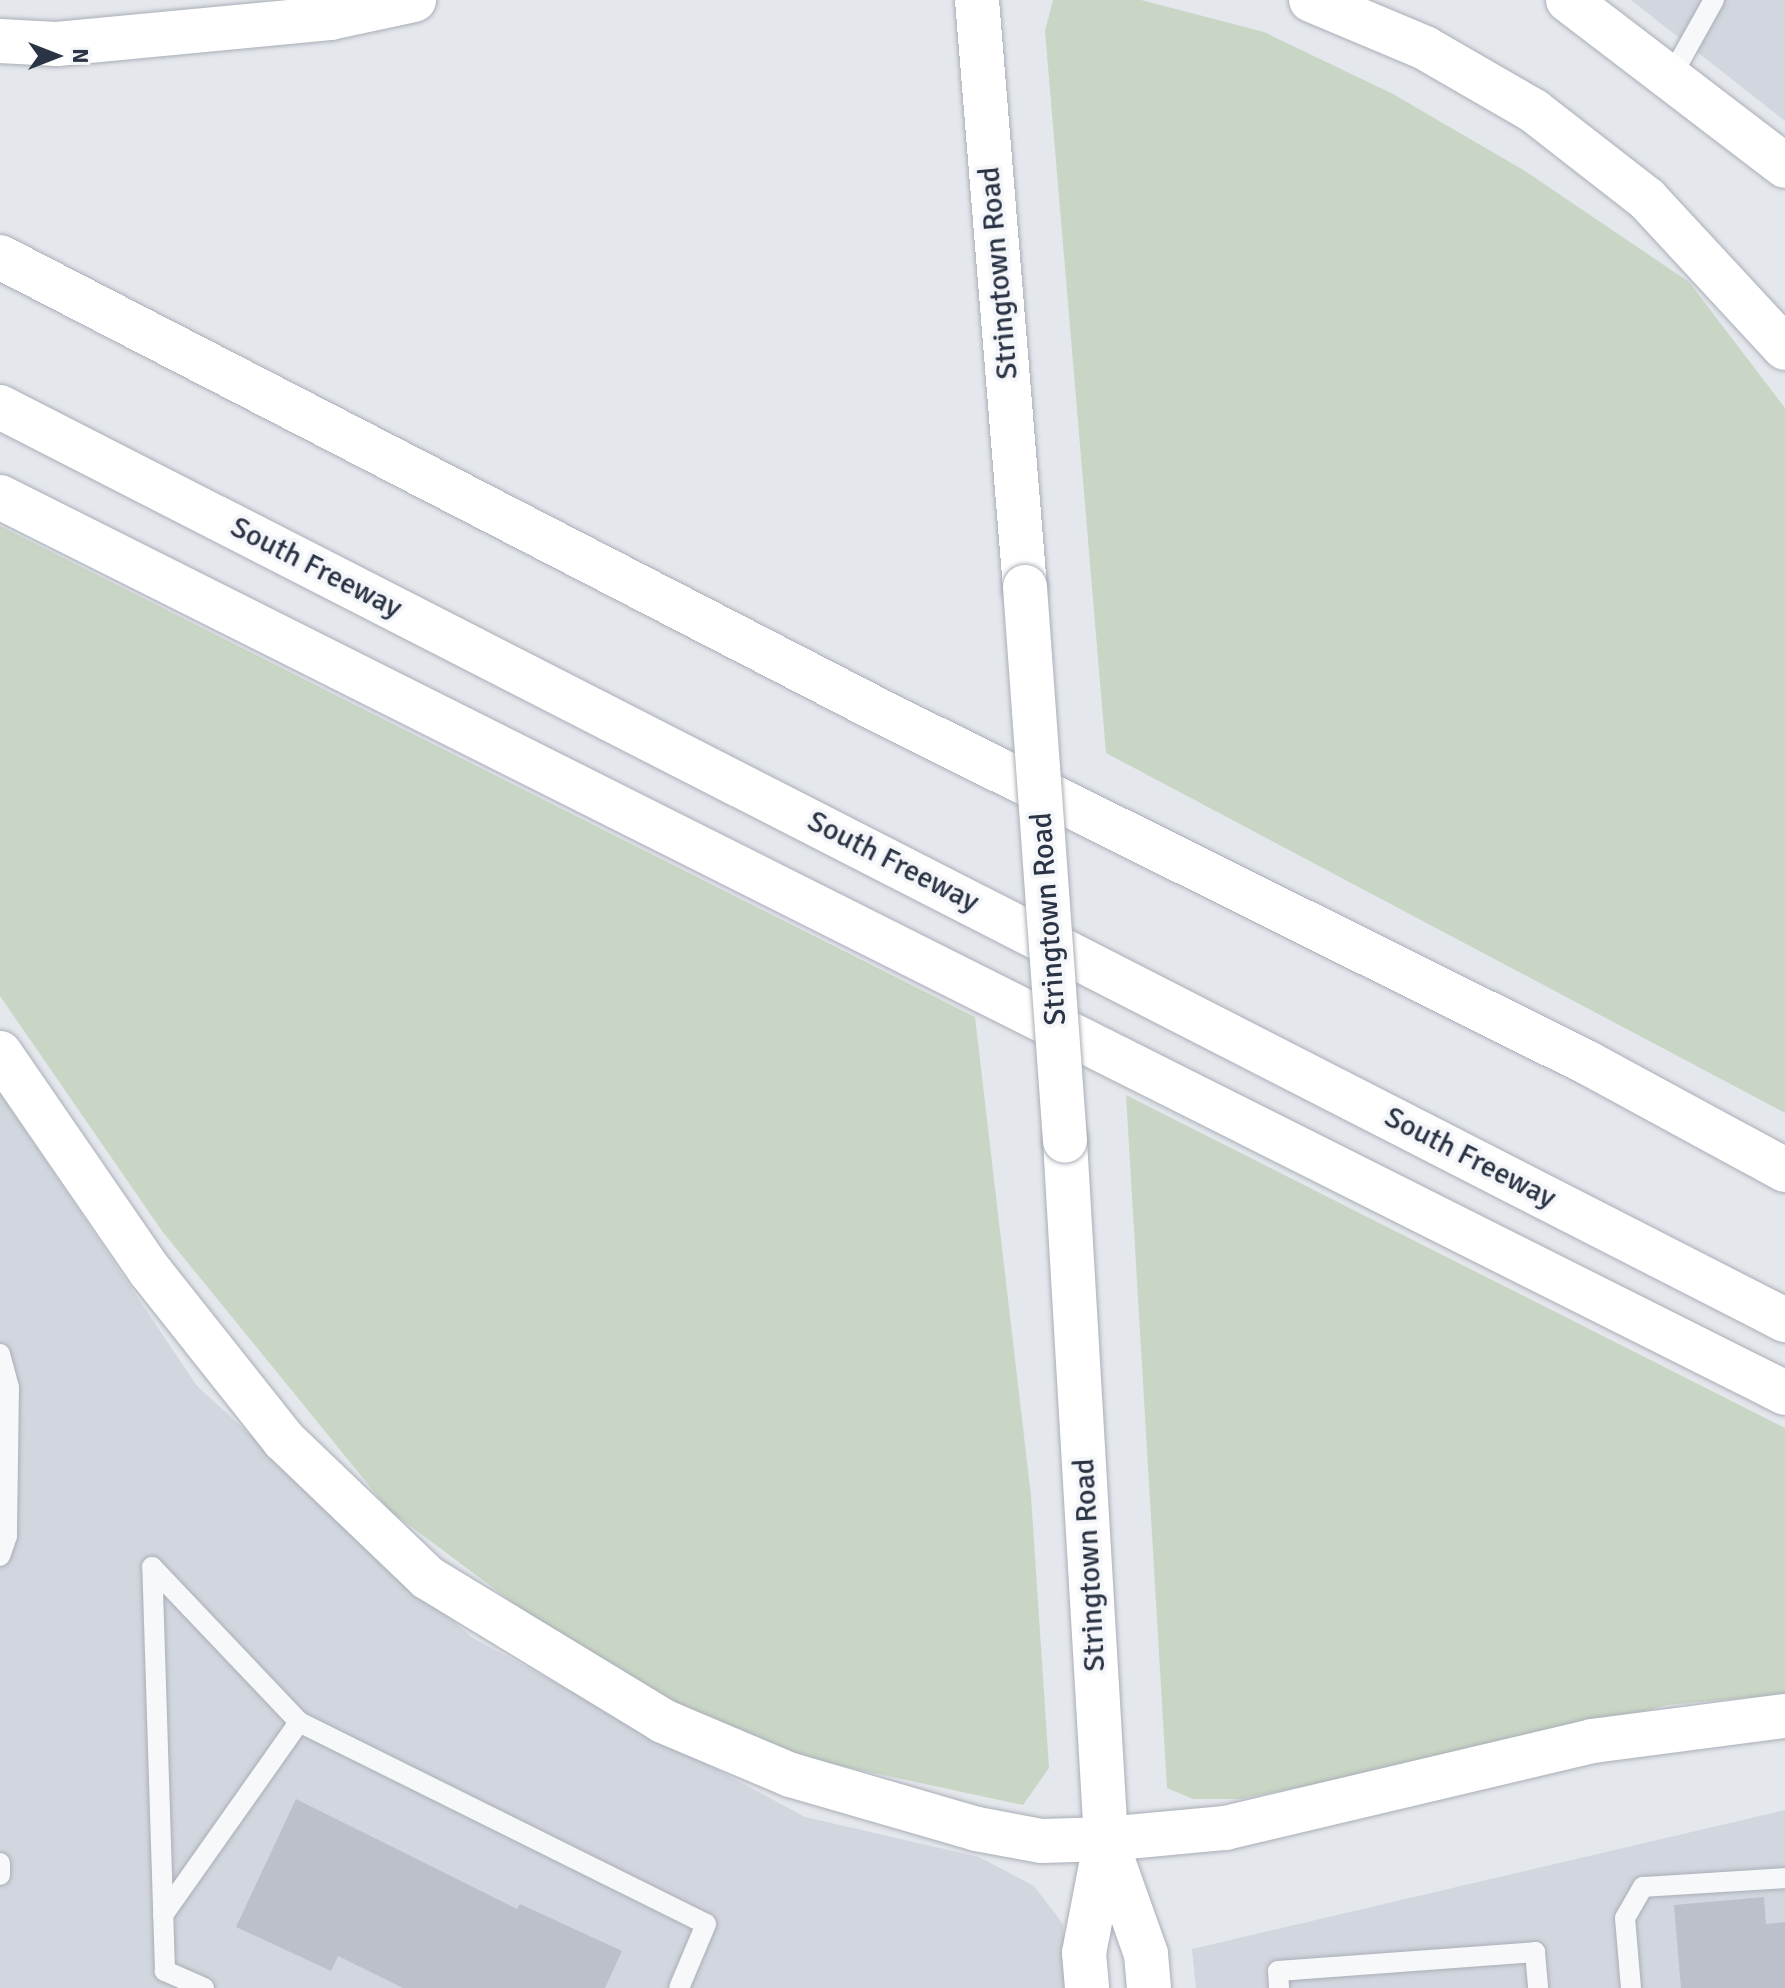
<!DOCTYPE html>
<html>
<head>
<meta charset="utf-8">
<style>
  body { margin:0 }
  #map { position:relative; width:1785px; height:1988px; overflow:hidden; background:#e4e7ec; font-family:Signika,sans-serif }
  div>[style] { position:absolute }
  .built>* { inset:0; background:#d2d6de }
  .green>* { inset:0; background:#c9d6c5 }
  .building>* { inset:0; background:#bbc0ca }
  .roads { filter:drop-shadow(0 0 2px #a9aeb7) drop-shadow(0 0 2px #a9aeb7) }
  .lane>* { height:20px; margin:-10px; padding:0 10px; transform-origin:10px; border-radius:10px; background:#f7f8fa }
  .secondary>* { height:44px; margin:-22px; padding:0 22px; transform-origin:22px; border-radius:22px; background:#fff }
  .highway>* { height:44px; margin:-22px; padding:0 22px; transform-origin:22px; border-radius:22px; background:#fff }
  .bridges { filter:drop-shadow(0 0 2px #a9aeb7) drop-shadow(0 0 2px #a9aeb7) }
  .secondary-bridge>* { height:44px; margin:-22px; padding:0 22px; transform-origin:22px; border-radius:22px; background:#fff }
  span { translate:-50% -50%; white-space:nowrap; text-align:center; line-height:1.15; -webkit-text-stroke:8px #f4f6f9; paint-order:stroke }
  .street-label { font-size:30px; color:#2b3445 }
  .north { position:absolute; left:16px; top:16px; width:80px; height:80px; -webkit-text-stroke:6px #f4f6f9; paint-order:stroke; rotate:90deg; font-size:22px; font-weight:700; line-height:32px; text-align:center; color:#2b3445 }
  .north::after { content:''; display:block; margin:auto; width:28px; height:36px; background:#2b3445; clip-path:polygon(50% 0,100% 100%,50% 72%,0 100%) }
</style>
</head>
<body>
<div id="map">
  <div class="built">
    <div style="clip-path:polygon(1631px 0,1785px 0,1785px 121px)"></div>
    <div style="clip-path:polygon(0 1093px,197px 1386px,471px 1637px,805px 1817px,979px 1857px,1034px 1886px,1063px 1924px,1067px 1988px,0 1988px)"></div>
    <div style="clip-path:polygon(1785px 1810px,1785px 1988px,1196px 1988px,1192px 1949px)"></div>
  </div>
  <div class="green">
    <div style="clip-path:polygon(1053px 0,1141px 0,1264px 32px,1393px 94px,1525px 171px,1689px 282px,1785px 408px,1785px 1113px,1106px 753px,1045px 31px)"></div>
    <div style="clip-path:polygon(0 526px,975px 1017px,1031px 1496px,1049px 1768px,1023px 1805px,785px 1754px,592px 1662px,389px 1510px,162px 1231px,0 996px)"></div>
    <div style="clip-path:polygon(1126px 1095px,1785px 1428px,1785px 1694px,1668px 1705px,1474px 1753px,1240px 1799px,1193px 1799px,1167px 1788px)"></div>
  </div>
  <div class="building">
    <div style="clip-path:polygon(296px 1799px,517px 1909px,520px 1904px,622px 1951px,605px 1988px,403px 1988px,338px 1956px,331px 1971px,236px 1927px)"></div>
    <div style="clip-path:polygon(1764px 1897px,1766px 1924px,1785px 1922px,1785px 1988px,1681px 1988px,1674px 1905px)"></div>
  </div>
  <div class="roads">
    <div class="lane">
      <div style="left:1672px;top:75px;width:86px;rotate:-60.8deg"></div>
      <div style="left:0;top:1354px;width:34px;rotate:75deg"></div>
      <div style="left:9px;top:1387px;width:149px;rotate:90.8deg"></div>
      <div style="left:7px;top:1536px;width:21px;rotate:109deg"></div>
      <div style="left:0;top:1863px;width:12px;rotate:90deg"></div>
      <div style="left:163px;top:1915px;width:236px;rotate:-54.8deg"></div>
      <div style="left:204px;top:1988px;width:43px;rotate:-156.4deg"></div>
      <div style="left:165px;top:1971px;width:404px;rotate:-91.8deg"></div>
      <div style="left:152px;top:1567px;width:214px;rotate:46.5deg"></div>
      <div style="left:299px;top:1722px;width:454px;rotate:26.4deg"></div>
      <div style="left:706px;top:1924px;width:69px;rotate:112.9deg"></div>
      <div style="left:1279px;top:1988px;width:17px;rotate:-93deg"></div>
      <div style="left:1278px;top:1971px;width:258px;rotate:-4.2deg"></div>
      <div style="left:1535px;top:1952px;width:36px;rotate:85deg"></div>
      <div style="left:1631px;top:1988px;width:70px;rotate:-94.9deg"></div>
      <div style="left:1625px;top:1918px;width:36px;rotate:-60deg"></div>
      <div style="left:1643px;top:1887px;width:142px;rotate:-3.6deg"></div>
    </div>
    <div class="secondary">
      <div style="left:977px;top:0;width:589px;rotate:85.33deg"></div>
      <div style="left:1568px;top:0;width:273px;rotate:37.4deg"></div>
      <div style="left:1065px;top:1141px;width:699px;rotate:86.64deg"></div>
      <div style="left:1106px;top:1839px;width:116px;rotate:100.9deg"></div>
      <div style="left:1084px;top:1953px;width:35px;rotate:85deg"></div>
      <div style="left:1106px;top:1841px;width:120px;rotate:70.5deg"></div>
      <div style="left:1146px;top:1954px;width:34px;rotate:85deg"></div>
    </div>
    <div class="highway">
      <div style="left:1311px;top:0;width:124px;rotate:22.8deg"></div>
      <div style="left:1425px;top:48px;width:126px;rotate:30deg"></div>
      <div style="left:1534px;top:111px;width:143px;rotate:37.9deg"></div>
      <div style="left:1647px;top:199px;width:203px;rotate:47.2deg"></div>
      <div style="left:0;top:41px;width:57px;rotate:3deg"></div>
      <div style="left:57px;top:44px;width:274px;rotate:-5.4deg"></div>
      <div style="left:330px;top:18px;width:86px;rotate:-12.1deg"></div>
      <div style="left:0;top:257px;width:986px;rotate:27.29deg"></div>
      <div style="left:876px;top:709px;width:795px;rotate:26.44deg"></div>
      <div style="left:1588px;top:1063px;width:224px;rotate:28.5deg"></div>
      <div style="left:0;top:407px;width:2005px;rotate:27.09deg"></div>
      <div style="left:0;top:497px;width:1997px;rotate:26.65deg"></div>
      <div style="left:0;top:1053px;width:265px;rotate:55.5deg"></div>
      <div style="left:150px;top:1271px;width:216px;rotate:51.6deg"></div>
      <div style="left:284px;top:1440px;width:199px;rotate:43.8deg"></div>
      <div style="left:428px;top:1578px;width:275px;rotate:31.3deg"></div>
      <div style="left:663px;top:1721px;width:139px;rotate:22.9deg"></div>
      <div style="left:791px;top:1775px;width:194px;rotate:16.2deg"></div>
      <div style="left:977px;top:1829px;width:66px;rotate:10.5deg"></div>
      <div style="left:1042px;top:1841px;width:64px;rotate:-1.8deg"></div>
      <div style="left:1106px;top:1839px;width:120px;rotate:-5.3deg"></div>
      <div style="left:1225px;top:1828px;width:377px;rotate:-13.3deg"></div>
      <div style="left:1592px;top:1741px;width:195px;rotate:-7.4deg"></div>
    </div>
  </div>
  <div class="bridges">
    <div class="secondary-bridge">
      <div style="left:1025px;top:587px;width:555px;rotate:85.87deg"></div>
    </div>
  </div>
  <div class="street-label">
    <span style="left:999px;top:273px;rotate:-95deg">Stringtown Road</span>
    <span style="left:316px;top:568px;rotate:27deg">South Freeway</span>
    <span style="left:893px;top:862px;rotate:27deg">South Freeway</span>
    <span style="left:1049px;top:919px;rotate:-94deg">Stringtown Road</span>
    <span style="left:1470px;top:1158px;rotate:27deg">South Freeway</span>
    <span style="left:1090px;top:1565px;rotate:-93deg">Stringtown Road</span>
  </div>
  <div class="north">N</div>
</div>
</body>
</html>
